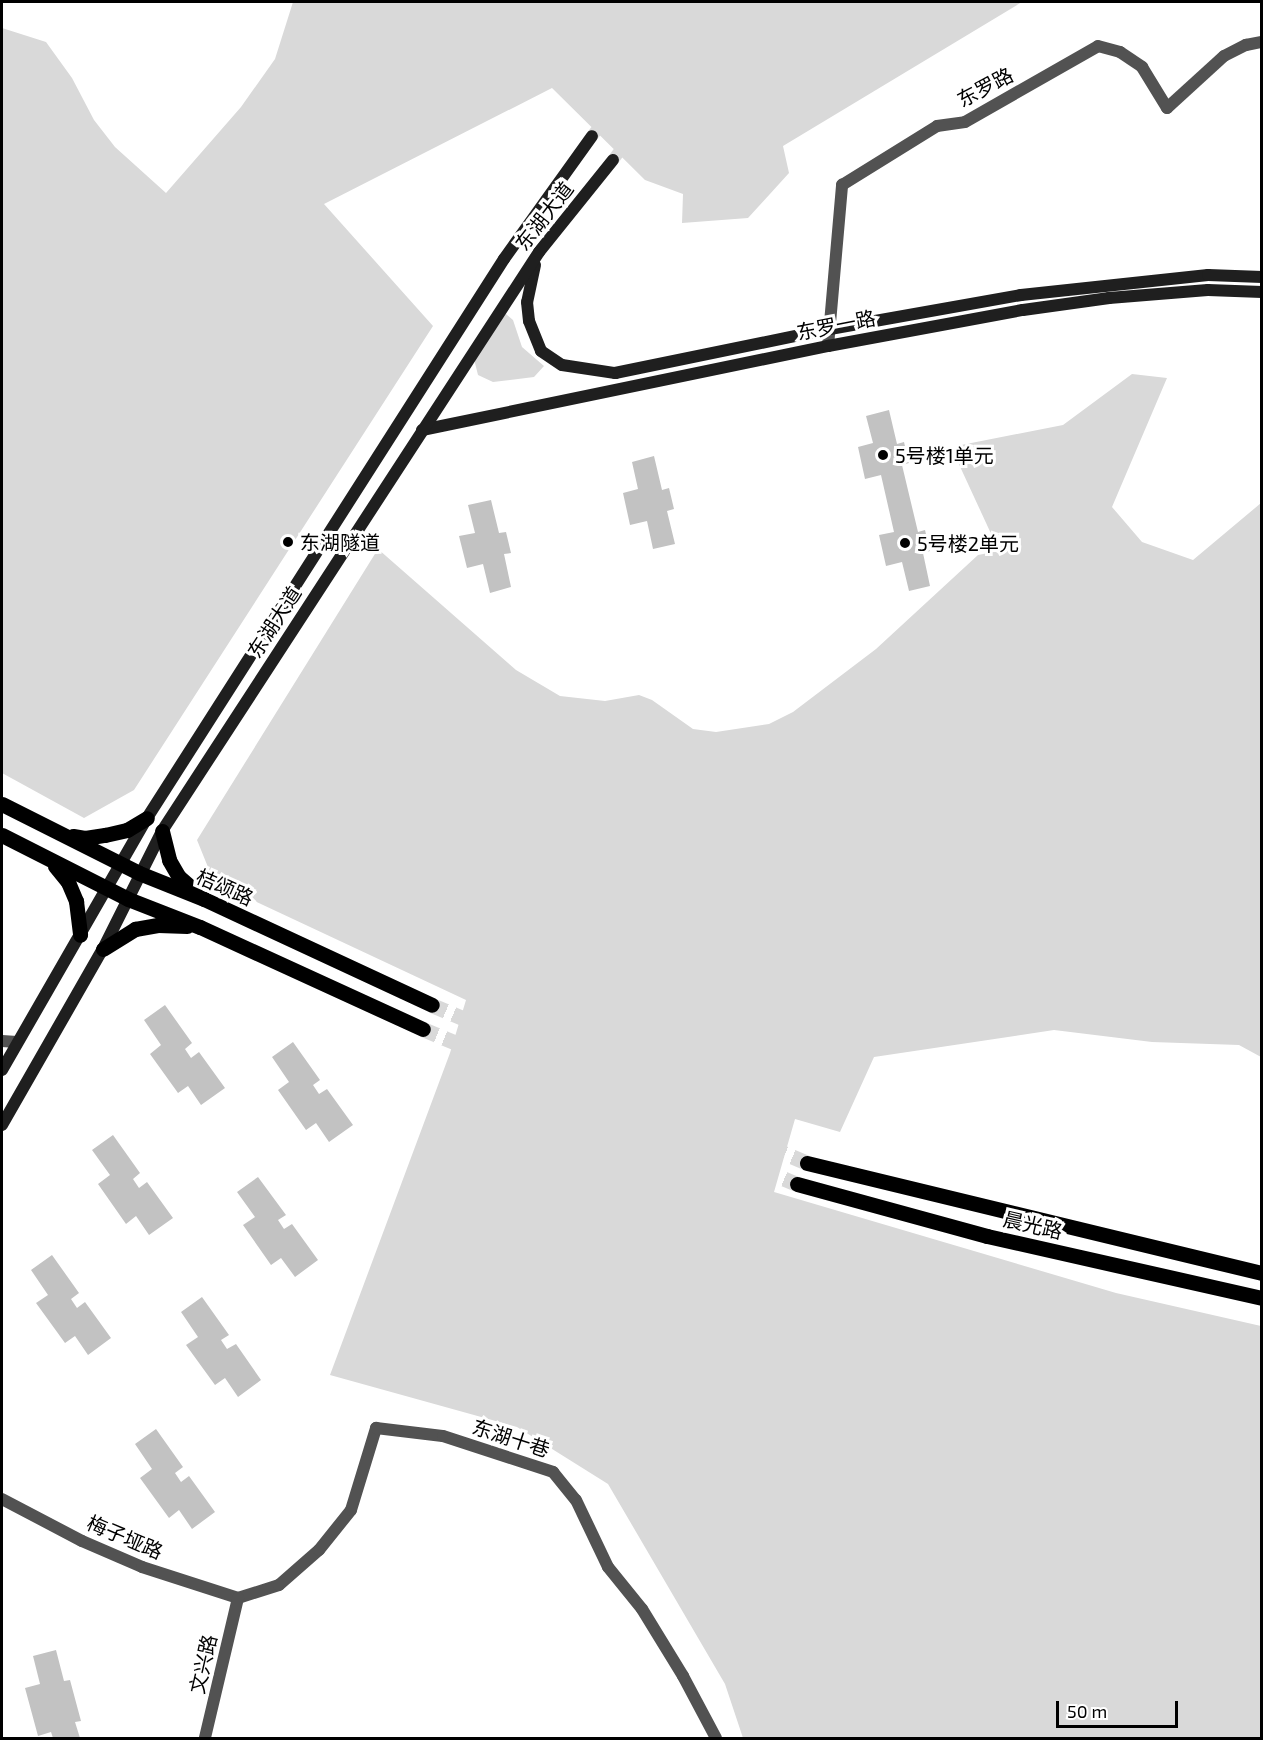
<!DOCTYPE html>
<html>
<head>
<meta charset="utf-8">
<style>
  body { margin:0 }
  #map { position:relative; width:1263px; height:1740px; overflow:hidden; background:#fff; font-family:"Exo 2","Noto Sans SC",sans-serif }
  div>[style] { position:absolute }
  .green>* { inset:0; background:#d9d9d9 }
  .building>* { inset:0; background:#c2c2c2 }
  .secondary-tunnel>* { height:12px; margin-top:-6px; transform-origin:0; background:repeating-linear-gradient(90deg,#d9d9d9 0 12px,transparent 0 18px) }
  .primary-tunnel>* { height:15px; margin-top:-7.5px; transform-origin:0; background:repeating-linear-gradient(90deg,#d9d9d9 0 15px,transparent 0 23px) }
  .minor>* { height:12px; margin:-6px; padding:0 6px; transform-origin:6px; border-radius:6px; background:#525252 }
  .tertiary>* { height:12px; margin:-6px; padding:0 6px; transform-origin:6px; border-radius:6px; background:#525252 }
  .secondary>* { height:12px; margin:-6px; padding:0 6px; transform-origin:6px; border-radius:6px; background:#1f1f1f }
  .primary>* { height:15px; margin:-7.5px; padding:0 7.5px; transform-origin:7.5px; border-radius:7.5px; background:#000 }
  .dots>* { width:16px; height:16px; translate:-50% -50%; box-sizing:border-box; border:3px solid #fff; border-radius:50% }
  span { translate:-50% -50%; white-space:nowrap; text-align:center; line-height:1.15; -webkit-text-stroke:6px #fff; paint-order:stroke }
  .street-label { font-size:20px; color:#000 }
  .poi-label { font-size:20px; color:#000 }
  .left { translate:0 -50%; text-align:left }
  .frame { position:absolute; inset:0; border:3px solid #000; pointer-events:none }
  .scale { position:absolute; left:1056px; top:1701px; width:122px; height:27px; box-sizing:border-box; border:3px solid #000; border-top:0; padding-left:8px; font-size:18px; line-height:21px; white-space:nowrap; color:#000; -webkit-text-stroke:4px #fff; paint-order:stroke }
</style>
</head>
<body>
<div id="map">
  <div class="green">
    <div style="clip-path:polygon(293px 2px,1022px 2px,783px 146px,789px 173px,748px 218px,682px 223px,683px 194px,645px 180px,552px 88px,324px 204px,433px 326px,134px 790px,84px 818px,2px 773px,2px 28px,46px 42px,72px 78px,94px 120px,115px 147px,166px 193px,241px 107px,275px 59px)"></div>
    <div style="clip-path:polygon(506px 314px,513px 320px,522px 347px,544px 366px,534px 377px,493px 382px,478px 375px,474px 359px,501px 316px)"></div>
    <div style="clip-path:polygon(1132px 374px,1167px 378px,1112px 507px,1142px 542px,1193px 560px,1261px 503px,1261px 1057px,1239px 1045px,1152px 1042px,1054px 1030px,874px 1057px,840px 1132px,795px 1119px,774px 1192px,1116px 1293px,1261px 1326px,1261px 1738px,743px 1738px,725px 1684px,608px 1484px,517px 1427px,330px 1375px,450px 1053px,466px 1000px,214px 882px,197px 840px,378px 549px,516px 670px,560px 696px,605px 701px,639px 695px,652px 700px,693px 729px,716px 732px,769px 724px,793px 712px,876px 649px,978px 555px,999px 551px,951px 447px,1063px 425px)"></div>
  </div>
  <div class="building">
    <div style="clip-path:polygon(889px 410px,897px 444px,904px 442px,909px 463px,902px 465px,918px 532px,925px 530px,930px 551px,923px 553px,930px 586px,909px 591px,902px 562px,886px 566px,879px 535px,894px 532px,881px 475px,865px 479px,858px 447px,873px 443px,866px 416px)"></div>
    <div style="clip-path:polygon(654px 456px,662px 490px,669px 488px,674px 509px,667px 511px,675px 544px,653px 549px,647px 521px,630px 525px,623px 493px,638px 489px,632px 462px)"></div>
    <div style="clip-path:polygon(491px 500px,499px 533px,506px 532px,511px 553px,504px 554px,511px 587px,490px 593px,483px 564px,467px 568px,459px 536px,475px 533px,468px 505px)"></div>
    <div style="clip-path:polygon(165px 1005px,192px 1043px,185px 1049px,191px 1058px,199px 1052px,225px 1088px,201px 1105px,188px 1086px,178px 1093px,150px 1054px,161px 1045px,144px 1020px)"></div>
    <div style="clip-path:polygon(293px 1042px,320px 1080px,313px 1085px,319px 1094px,327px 1089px,353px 1125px,329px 1142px,316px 1123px,306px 1130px,278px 1090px,289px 1082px,272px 1057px)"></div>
    <div style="clip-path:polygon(113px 1135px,140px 1173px,133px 1179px,139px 1188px,147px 1182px,173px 1218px,149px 1235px,136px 1216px,126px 1224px,98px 1184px,110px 1175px,92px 1150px)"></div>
    <div style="clip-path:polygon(258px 1177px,286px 1215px,278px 1220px,284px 1229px,292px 1224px,318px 1260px,295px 1277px,281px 1258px,271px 1265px,243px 1225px,255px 1217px,237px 1192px)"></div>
    <div style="clip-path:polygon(52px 1255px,79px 1293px,71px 1299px,77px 1308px,85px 1302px,111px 1338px,88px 1355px,75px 1336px,65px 1343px,36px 1303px,48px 1295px,31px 1270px)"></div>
    <div style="clip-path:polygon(202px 1297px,229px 1335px,221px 1340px,227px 1349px,236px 1344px,261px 1380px,238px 1397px,225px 1378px,215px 1385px,186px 1345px,198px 1337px,181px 1312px)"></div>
    <div style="clip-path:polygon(156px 1429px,183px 1467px,175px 1473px,181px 1482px,189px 1476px,215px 1512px,192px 1529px,179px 1510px,169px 1518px,140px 1478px,152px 1469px,135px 1444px)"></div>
    <div style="clip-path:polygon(56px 1650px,64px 1681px,70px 1680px,81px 1721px,75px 1722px,80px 1738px,53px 1738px,51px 1732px,38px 1736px,25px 1688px,40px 1684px,33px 1656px)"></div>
  </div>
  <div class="secondary-tunnel">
    <div style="left:592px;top:136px;width:115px;rotate:-51.3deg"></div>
    <div style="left:664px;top:46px;width:63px;rotate:-44.4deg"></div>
    <div style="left:613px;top:160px;width:64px;rotate:-53.3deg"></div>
    <div style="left:651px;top:109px;width:150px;rotate:-45.5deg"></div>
  </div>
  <div class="primary-tunnel">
    <div style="left:432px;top:1005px;width:407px;rotate:22.8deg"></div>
    <div style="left:423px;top:1029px;width:405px;rotate:22.5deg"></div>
  </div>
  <div class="minor">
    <div style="left:828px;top:346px;width:162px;rotate:-85deg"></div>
    <div style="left:842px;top:185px;width:112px;rotate:-31.8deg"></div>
    <div style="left:937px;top:126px;width:28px;rotate:-8deg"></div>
    <div style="left:965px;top:122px;width:153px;rotate:-29.7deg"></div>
    <div style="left:1098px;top:46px;width:23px;rotate:15deg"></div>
    <div style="left:1120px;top:52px;width:27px;rotate:34deg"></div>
    <div style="left:1142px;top:67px;width:48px;rotate:58.6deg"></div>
    <div style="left:1167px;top:108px;width:77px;rotate:-42.4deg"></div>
    <div style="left:1224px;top:56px;width:25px;rotate:-27deg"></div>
    <div style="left:1246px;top:45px;width:16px;rotate:-11deg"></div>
    <div style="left:2px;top:1041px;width:15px;rotate:4deg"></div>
    <div style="left:238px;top:1598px;width:43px;rotate:-17.6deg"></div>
    <div style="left:279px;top:1585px;width:53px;rotate:-41.2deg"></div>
    <div style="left:319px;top:1550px;width:51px;rotate:-51.3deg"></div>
    <div style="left:351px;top:1510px;width:86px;rotate:-73deg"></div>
    <div style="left:376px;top:1428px;width:67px;rotate:6.8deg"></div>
    <div style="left:443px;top:1436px;width:116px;rotate:18.1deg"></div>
    <div style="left:553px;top:1472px;width:36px;rotate:51deg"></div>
    <div style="left:576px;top:1500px;width:74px;rotate:64.5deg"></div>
    <div style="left:608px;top:1567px;width:54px;rotate:51deg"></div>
    <div style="left:642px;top:1609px;width:79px;rotate:58.5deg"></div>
    <div style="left:683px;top:1676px;width:70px;rotate:62deg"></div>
  </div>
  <div class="tertiary">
    <div style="left:2px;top:1499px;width:90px;rotate:27.7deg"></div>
    <div style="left:82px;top:1541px;width:65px;rotate:23.4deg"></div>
    <div style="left:142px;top:1567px;width:101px;rotate:17.9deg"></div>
    <div style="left:238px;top:1598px;width:144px;rotate:103.3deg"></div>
  </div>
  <div class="secondary">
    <div style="left:535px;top:265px;width:38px;rotate:102deg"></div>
    <div style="left:527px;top:302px;width:19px;rotate:84deg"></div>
    <div style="left:529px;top:321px;width:32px;rotate:68deg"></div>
    <div style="left:541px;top:351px;width:25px;rotate:34deg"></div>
    <div style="left:562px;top:365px;width:54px;rotate:8.6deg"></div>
    <div style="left:615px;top:373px;width:219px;rotate:-11.6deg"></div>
    <div style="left:830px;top:329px;width:194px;rotate:-10.1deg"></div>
    <div style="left:1021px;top:295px;width:188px;rotate:-6.1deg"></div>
    <div style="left:1208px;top:275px;width:54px;rotate:2.1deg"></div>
    <div style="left:422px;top:430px;width:415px;rotate:-11.7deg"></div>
    <div style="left:828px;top:346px;width:198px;rotate:-10.5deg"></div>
    <div style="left:1023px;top:310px;width:87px;rotate:-7.9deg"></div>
    <div style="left:1109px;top:298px;width:99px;rotate:-4.6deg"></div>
    <div style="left:1208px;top:290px;width:54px;rotate:2.1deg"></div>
    <div style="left:2px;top:1070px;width:291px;rotate:-60.1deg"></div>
    <div style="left:147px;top:818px;width:663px;rotate:-57.44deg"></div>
    <div style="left:504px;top:259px;width:151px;rotate:-54.4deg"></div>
    <div style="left:2px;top:1125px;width:203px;rotate:-60.2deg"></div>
    <div style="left:103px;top:949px;width:132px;rotate:-63.4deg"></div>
    <div style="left:162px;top:831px;width:691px;rotate:-56.93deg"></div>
    <div style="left:539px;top:252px;width:118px;rotate:-51.2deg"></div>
  </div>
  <div class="primary">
    <div style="left:2px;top:804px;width:153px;rotate:26.7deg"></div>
    <div style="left:139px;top:873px;width:70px;rotate:21.8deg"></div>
    <div style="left:204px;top:899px;width:251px;rotate:24.9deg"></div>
    <div style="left:162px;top:831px;width:30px;rotate:76deg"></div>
    <div style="left:169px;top:860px;width:20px;rotate:60deg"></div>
    <div style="left:179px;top:877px;width:21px;rotate:41deg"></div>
    <div style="left:2px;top:835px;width:141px;rotate:26.9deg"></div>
    <div style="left:128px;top:899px;width:77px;rotate:21.3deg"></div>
    <div style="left:200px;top:927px;width:245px;rotate:24.6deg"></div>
    <div style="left:73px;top:836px;width:12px;rotate:9deg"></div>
    <div style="left:85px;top:838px;width:20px;rotate:-9deg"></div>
    <div style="left:105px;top:835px;width:23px;rotate:-13deg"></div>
    <div style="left:127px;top:830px;width:23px;rotate:-31deg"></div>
    <div style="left:55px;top:866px;width:21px;rotate:51deg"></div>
    <div style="left:68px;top:882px;width:21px;rotate:67deg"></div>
    <div style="left:76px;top:901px;width:34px;rotate:83deg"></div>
    <div style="left:103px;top:949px;width:38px;rotate:-32deg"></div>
    <div style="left:135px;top:929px;width:23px;rotate:-10deg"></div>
    <div style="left:158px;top:925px;width:29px;rotate:2deg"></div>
    <div style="left:807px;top:1163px;width:468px;rotate:13.6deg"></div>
    <div style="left:797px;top:1184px;width:197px;rotate:15.3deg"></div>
    <div style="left:987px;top:1236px;width:282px;rotate:12.7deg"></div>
  </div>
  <div class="dots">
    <div style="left:883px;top:455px;background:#000"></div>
    <div style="left:288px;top:542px;background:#000"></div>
    <div style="left:905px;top:543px;background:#000"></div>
  </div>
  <div class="street-label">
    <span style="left:985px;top:87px;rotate:-28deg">东罗路</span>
    <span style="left:544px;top:216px;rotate:-52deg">东湖大道</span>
    <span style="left:836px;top:325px;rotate:-11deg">东罗一路</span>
    <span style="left:274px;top:622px;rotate:-57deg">东湖大道</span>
    <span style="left:225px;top:887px;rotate:24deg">桔颂路</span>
    <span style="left:1033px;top:1225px;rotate:13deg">晨光路</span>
    <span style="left:511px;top:1438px;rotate:18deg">东湖十巷</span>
    <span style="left:125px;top:1537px;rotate:23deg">梅子垭路</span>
    <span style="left:203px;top:1664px;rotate:-77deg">文兴路</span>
  </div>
  <div class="poi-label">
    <span class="left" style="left:895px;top:455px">5号楼1单元</span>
    <span class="left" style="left:300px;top:542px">东湖隧道</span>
    <span class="left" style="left:917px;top:543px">5号楼2单元</span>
  </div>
  <div class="frame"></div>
  <div class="scale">50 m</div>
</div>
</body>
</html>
